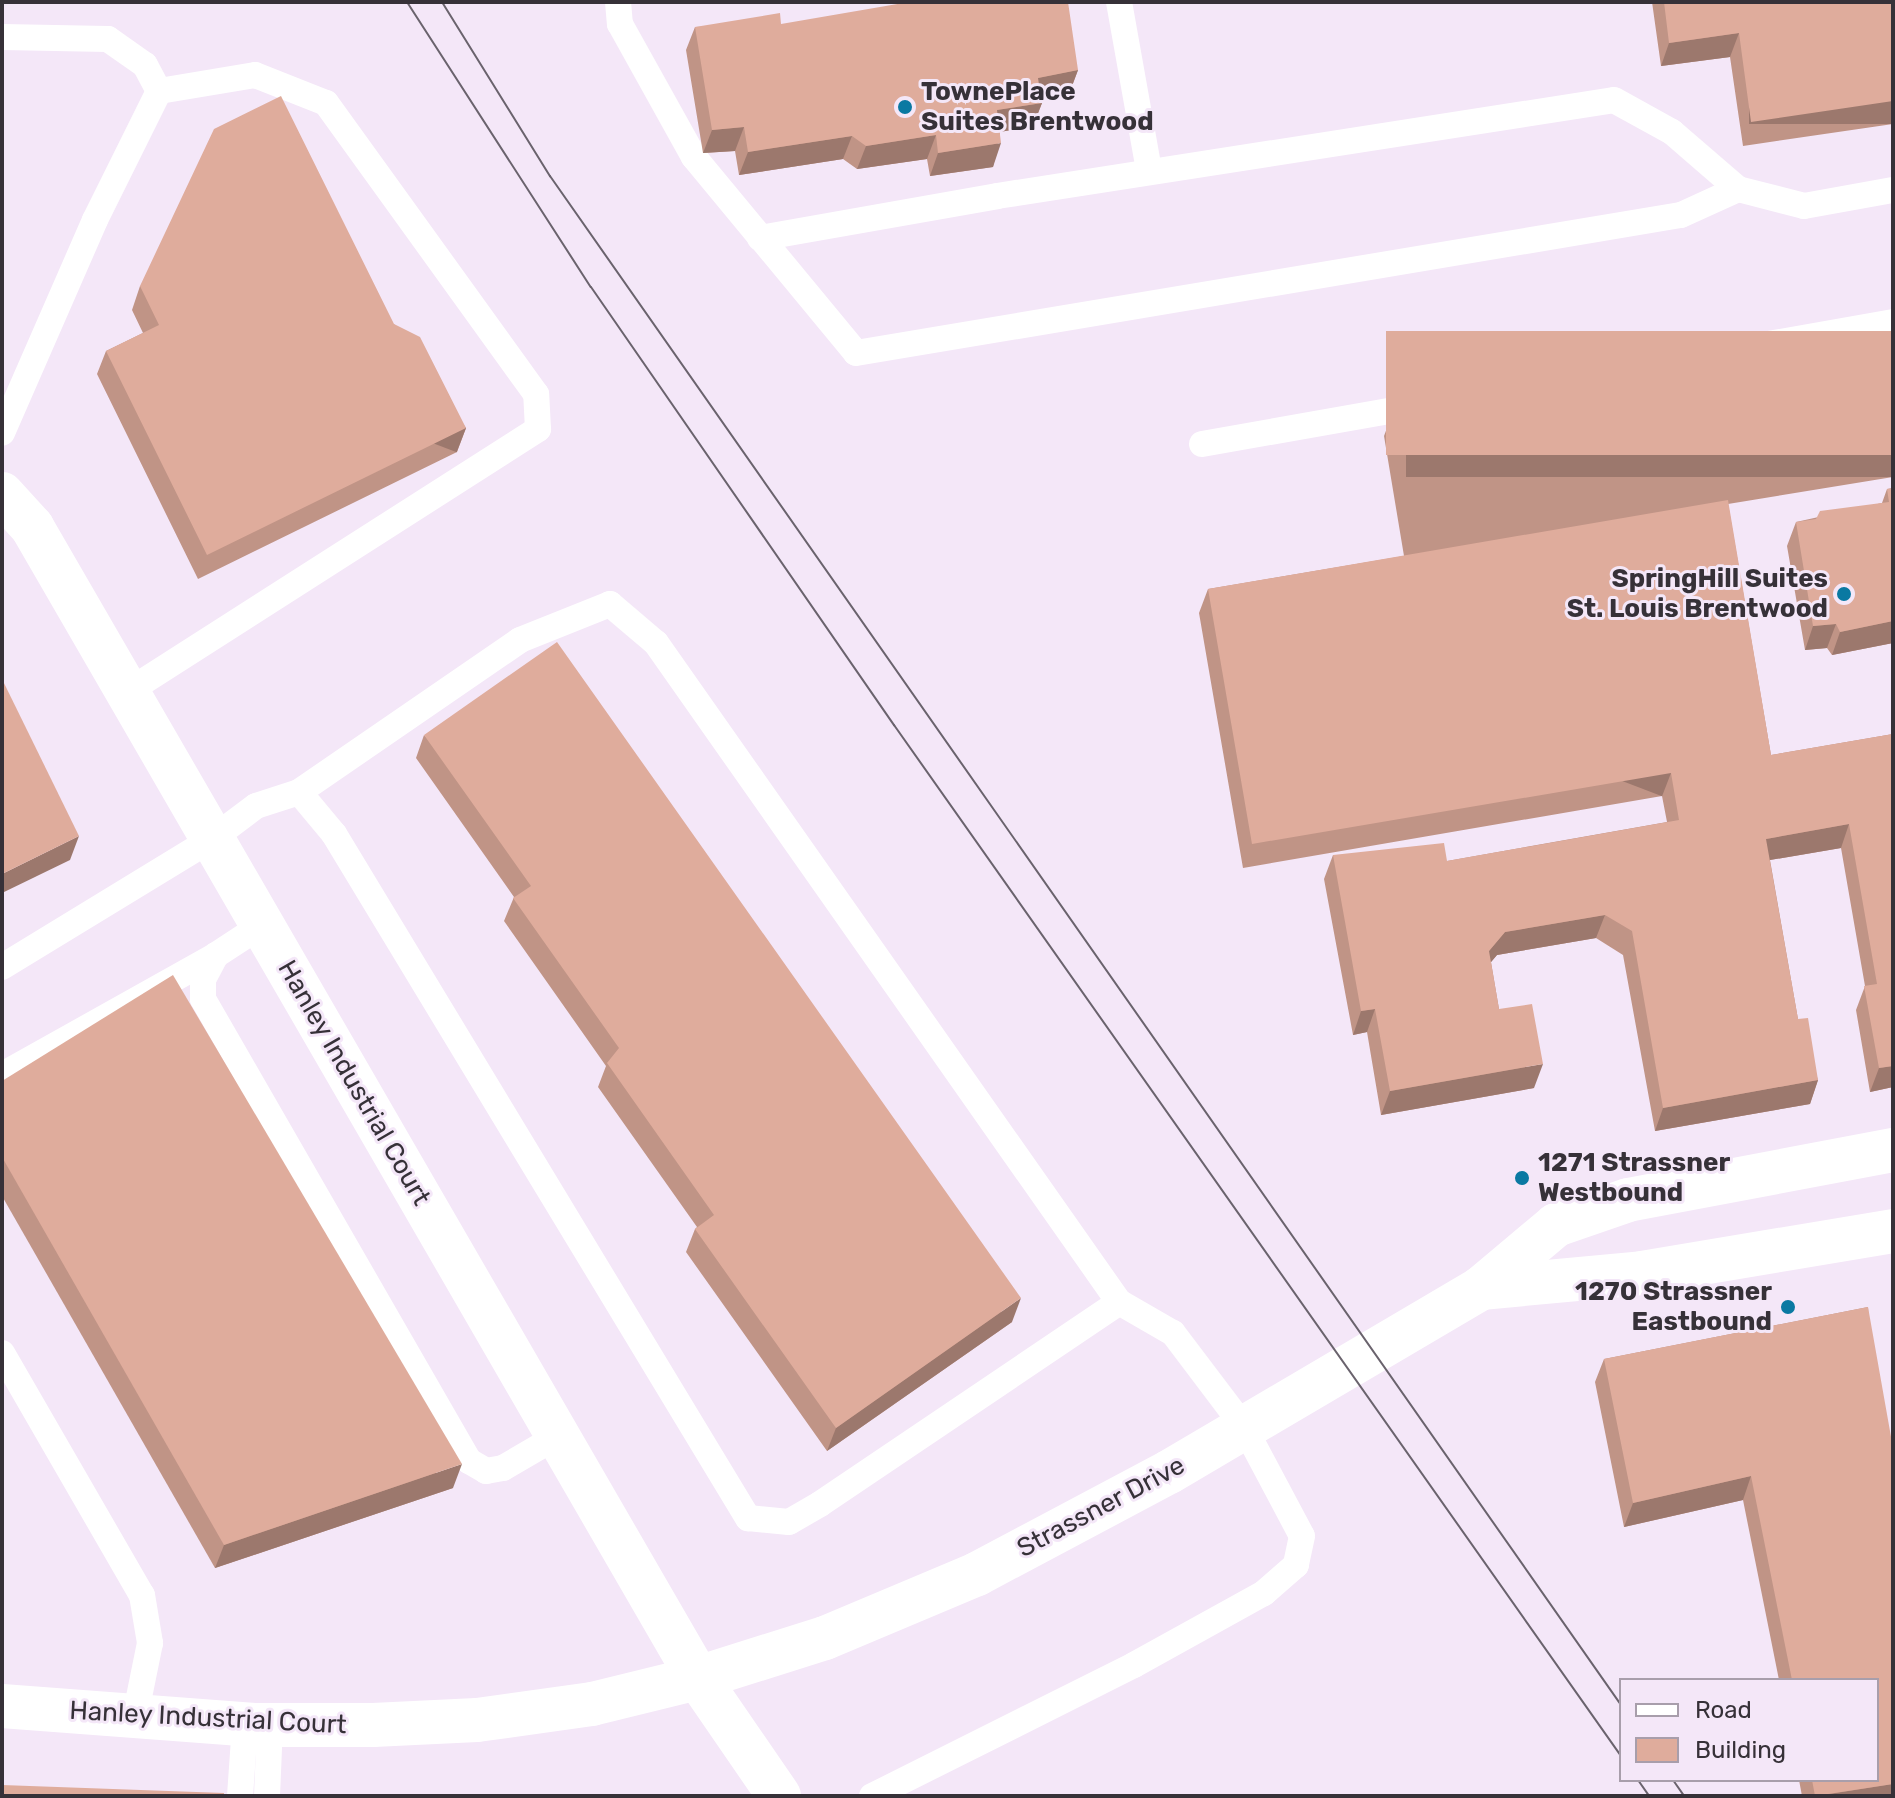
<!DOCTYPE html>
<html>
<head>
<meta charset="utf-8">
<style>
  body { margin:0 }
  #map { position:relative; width:1895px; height:1798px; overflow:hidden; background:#f4e7f8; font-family:Rubik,sans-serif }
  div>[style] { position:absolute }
  .lane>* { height:26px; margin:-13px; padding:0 13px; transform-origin:13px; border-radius:13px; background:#fff }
  .street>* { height:44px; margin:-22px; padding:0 22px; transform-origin:22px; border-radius:22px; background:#fff }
  .secondary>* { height:44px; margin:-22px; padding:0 22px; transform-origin:22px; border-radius:22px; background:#fff }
  .tram>* { height:2px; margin:-1px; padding:0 1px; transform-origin:1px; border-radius:1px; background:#6a636d }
  .wall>* { inset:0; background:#c09486 }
  .shaded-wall>* { inset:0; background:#9c786d; transform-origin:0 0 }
  .building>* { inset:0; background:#dfac9c; transform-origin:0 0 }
  .dots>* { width:22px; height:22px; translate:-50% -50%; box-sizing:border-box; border:4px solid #f4e7f8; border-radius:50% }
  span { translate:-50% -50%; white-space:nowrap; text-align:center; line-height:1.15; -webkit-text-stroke:6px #f4e7f8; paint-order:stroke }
  .poi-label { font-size:26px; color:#363138; font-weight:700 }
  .left { translate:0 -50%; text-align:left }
  .right { translate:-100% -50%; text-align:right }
  .street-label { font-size:26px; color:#363138 }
  .frame { position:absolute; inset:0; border:4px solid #363138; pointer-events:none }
  .legend { position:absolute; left:1619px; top:1678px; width:260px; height:104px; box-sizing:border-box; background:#f4e7f8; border:2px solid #a89eab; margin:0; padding:10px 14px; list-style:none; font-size:24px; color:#363138 }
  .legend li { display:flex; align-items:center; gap:16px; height:40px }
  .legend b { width:40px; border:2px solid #a89eab }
</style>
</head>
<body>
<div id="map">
  <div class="lane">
    <div style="left:618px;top:2px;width:22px;rotate:85deg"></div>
    <div style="left:620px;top:24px;width:152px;rotate:60.9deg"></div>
    <div style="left:694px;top:157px;width:254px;rotate:50.4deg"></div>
    <div style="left:856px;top:353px;width:836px;rotate:-9.5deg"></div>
    <div style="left:1681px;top:215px;width:63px;rotate:-24.5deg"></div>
    <div style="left:1119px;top:2px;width:172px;rotate:79.9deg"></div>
    <div style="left:2px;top:37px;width:106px;rotate:1.1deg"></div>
    <div style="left:108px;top:39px;width:45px;rotate:35.1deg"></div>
    <div style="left:145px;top:65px;width:30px;rotate:62deg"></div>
    <div style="left:159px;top:91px;width:144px;rotate:116.4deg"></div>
    <div style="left:95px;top:220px;width:232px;rotate:113.6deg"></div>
    <div style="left:760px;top:238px;width:241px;rotate:-10deg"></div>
    <div style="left:997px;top:196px;width:624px;rotate:-8.84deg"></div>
    <div style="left:1614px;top:100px;width:66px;rotate:28.9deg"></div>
    <div style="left:1672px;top:132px;width:87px;rotate:40.8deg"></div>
    <div style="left:1738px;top:189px;width:68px;rotate:14.4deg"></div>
    <div style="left:1804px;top:206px;width:90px;rotate:-10.2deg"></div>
    <div style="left:1202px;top:444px;width:702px;rotate:-10.01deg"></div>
    <div style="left:127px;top:692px;width:488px;rotate:-32.6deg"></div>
    <div style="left:538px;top:429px;width:35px;rotate:-93deg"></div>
    <div style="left:536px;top:394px;width:359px;rotate:-125.8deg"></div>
    <div style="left:326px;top:103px;width:76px;rotate:-158.5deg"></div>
    <div style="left:255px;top:75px;width:97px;rotate:170.5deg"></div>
    <div style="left:299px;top:792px;width:268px;rotate:-34.5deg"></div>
    <div style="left:520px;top:640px;width:97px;rotate:-21.8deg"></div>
    <div style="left:610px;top:604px;width:60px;rotate:40.3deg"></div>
    <div style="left:656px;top:643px;width:805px;rotate:54.91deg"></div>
    <div style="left:262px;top:925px;width:55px;rotate:146.9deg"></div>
    <div style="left:216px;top:955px;width:27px;rotate:118deg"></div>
    <div style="left:203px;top:979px;width:20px;rotate:90deg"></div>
    <div style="left:203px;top:999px;width:533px;rotate:60.07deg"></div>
    <div style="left:469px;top:1461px;width:20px;rotate:30deg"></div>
    <div style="left:486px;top:1471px;width:17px;rotate:-10deg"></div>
    <div style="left:503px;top:1468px;width:64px;rotate:-30.2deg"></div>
    <div style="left:2px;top:967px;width:246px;rotate:-31.4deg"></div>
    <div style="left:212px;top:839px;width:55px;rotate:-36.9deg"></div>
    <div style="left:256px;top:806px;width:45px;rotate:-18deg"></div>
    <div style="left:299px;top:792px;width:55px;rotate:50.2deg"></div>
    <div style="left:334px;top:834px;width:800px;rotate:58.82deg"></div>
    <div style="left:748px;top:1518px;width:41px;rotate:5.6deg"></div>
    <div style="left:789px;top:1522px;width:36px;rotate:-30deg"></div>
    <div style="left:820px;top:1504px;width:361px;rotate:-34deg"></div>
    <div style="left:1119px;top:1302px;width:62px;rotate:29.9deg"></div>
    <div style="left:1173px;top:1333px;width:118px;rotate:52.9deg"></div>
    <div style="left:1244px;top:1427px;width:123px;rotate:62deg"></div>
    <div style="left:1302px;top:1536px;width:30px;rotate:102deg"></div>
    <div style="left:1296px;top:1565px;width:43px;rotate:138.8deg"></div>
    <div style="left:1264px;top:1593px;width:149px;rotate:151deg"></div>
    <div style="left:1134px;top:1665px;width:293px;rotate:153.4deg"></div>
    <div style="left:2px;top:1075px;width:244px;rotate:-29.2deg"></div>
    <div style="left:2px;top:1353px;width:280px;rotate:60deg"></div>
    <div style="left:142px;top:1595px;width:49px;rotate:80.5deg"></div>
    <div style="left:150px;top:1643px;width:76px;rotate:101.5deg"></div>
    <div style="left:240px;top:1796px;width:72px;rotate:-86deg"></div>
    <div style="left:267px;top:1796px;width:71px;rotate:-87.6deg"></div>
  </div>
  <div class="street">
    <div style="left:2px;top:494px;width:45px;rotate:47.7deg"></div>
    <div style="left:32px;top:527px;width:1330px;rotate:59.95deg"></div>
    <div style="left:698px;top:1678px;width:143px;rotate:55.5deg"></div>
  </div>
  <div class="secondary">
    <div style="left:1481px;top:1288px;width:162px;rotate:-5.3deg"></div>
    <div style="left:1642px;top:1273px;width:254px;rotate:-9.5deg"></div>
    <div style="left:2px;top:1706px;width:253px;rotate:4.3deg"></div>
    <div style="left:254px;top:1725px;width:119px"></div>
    <div style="left:373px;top:1725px;width:104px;rotate:-2.8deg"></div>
    <div style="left:477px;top:1720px;width:116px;rotate:-7.9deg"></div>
    <div style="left:592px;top:1704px;width:109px;rotate:-13.8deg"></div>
    <div style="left:698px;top:1678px;width:133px;rotate:-17.5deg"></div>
    <div style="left:825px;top:1638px;width:165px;rotate:-22.8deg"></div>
    <div style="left:977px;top:1574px;width:217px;rotate:-28deg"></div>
    <div style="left:1169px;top:1472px;width:362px;rotate:-30.5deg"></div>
    <div style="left:1481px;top:1288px;width:98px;rotate:-40deg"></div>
    <div style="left:1556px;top:1225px;width:76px;rotate:-19.1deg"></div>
    <div style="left:1628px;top:1200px;width:270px;rotate:-10.7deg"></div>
  </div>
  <div class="tram">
    <div style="left:407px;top:2px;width:339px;rotate:57.2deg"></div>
    <div style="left:591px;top:287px;width:533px;rotate:55.33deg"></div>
    <div style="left:894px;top:725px;width:1262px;rotate:54.81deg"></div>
    <div style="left:442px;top:2px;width:205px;rotate:58.2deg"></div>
    <div style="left:550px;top:176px;width:1867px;rotate:54.99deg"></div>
    <div style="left:1638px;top:1780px;width:19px;rotate:55deg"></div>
    <div style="left:1673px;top:1780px;width:19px;rotate:55deg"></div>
  </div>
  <div class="wall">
    <div style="clip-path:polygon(1652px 2px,1893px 2px,1893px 124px,1743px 146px,1730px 57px,1661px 66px)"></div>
    <div style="clip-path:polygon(781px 24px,1078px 70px,1069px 94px,1041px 99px,1042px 103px,1033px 126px,1000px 132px,993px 167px,930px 176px,927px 159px,857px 169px,843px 159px,739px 175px,735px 151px,703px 153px,686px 50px,695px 27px)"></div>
    <div style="clip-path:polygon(140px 286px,394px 324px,466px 428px,457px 452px,198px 579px,97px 374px,106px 351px,143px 333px,132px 310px)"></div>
    <div style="clip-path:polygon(1393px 412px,1893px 477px,1728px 504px,1771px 755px,1893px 734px,1893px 1087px,1870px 1092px,1856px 1010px,1865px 986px,1841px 848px,1770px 860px,1798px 1019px,1818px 1080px,1810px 1104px,1655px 1131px,1623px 955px,1596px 938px,1497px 955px,1491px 962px,1499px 1009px,1534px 1088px,1381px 1115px,1367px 1032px,1353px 1035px,1324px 879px,1333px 855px,1447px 861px,1667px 822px,1662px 796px,1243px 868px,1199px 613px,1208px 589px,1404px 556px,1384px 436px)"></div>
    <div style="clip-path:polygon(1893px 488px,1893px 643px,1832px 655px,1827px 648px,1805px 650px,1787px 546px,1796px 522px,1882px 503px,1887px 489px)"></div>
    <div style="clip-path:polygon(424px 735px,1012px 1322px,827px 1451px,686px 1252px,695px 1229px,697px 1227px,598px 1087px,606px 1066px,504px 921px,514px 897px,416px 758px)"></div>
    <div style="clip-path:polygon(2px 1081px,453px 1488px,215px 1568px,2px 1196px)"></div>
    <div style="clip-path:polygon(1868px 1307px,1893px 1796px,1802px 1796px,1799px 1780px,1877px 1780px,1877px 1680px,1779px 1680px,1743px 1500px,1624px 1527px,1595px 1382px,1604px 1359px)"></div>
  </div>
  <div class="shaded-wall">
    <div style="clip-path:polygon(1739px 33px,1730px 57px,1661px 66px,1669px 43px)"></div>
    <div style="clip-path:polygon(1078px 70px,1069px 94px,1029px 101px,1038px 78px)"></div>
    <div style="left:1893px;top:101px;width:23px;height:144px;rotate:90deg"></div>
    <div style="clip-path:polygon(1042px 103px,1033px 126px,988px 134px,997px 110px)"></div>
    <div style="clip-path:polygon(744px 127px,735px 151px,703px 153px,712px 130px)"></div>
    <div style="clip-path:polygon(936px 135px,927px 159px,857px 169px,866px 146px)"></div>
    <div style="clip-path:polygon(852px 136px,843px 159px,739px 175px,748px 152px)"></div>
    <div style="clip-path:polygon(1001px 143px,993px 167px,930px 176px,938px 153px)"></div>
    <div style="left:466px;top:428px;width:26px;height:288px;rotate:111deg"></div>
    <div style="left:1893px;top:455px;width:22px;height:487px;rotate:90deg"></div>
    <div style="clip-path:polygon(1893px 621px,1893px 643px,1832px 655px,1840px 632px)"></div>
    <div style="clip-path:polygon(1836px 624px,1827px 648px,1805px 650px,1813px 626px)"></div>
    <div style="left:1671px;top:773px;width:25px;height:425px;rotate:111deg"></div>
    <div style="clip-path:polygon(1849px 824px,1841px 848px,1758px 862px,1766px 839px)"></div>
    <div style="clip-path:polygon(79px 836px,70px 860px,2px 893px,2px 874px)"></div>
    <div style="clip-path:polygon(1605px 915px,1596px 938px,1497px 955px,1480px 975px,1489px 951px,1505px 932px)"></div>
    <div style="clip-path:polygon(1375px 1009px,1367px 1032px,1353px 1035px,1361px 1011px)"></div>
    <div style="clip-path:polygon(1543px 1064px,1534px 1088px,1381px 1115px,1390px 1091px)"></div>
    <div style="clip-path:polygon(1893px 1066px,1893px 1087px,1870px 1092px,1879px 1068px)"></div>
    <div style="clip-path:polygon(1818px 1080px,1810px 1104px,1655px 1131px,1663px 1108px)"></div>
    <div style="clip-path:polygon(1021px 1298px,1012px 1322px,827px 1451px,836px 1428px)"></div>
    <div style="clip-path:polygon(462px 1464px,453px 1488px,215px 1568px,224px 1545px)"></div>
    <div style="clip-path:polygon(1751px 1476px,1743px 1500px,1624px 1527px,1633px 1503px)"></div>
    <div style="clip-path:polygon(1893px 1784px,1893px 1796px,1817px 1796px)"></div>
  </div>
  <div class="building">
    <div style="clip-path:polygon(909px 2px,1068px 2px,1078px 70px,1038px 78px,1042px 103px,997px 110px,1001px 143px,938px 153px,936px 135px,866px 146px,852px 136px,748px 152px,744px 127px,712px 130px,695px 27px,780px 13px,781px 24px)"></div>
    <div style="clip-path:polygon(1664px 2px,1893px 2px,1893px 101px,1751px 122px,1739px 33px,1669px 43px)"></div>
    <div style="clip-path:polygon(281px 96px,394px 324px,420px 337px,466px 428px,207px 555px,106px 351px,159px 325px,140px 286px,214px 129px)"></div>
    <div style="left:1893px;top:331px;width:124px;height:507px;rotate:90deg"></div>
    <div style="clip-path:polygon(1893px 488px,1893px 621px,1840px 632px,1836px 624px,1813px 626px,1796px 522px,1816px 519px,1820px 511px,1889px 502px,1887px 489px)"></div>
    <div style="clip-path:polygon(1728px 500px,1771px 755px,1893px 734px,1893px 1066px,1879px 1068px,1864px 986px,1877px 984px,1849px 824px,1766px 839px,1798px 1019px,1808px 1018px,1818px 1080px,1663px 1108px,1632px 931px,1605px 915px,1505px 932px,1489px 951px,1499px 1009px,1532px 1004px,1543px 1064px,1390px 1091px,1375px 1009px,1361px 1011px,1333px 855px,1444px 843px,1447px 861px,1679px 820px,1671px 773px,1252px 844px,1208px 589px)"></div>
    <div style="clip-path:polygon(557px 642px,1021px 1298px,836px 1428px,695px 1229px,714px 1215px,607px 1063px,619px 1048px,513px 898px,531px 886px,424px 735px)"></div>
    <div style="clip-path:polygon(2px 679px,79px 836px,2px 874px)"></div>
    <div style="clip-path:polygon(173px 975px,462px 1464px,224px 1545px,2px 1157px,2px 1081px)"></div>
    <div style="clip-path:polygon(1868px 1307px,1893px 1448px,1893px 1784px,1815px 1796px,1812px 1780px,1877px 1780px,1877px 1680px,1792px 1680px,1751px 1476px,1633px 1503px,1604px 1359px)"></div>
    <div style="clip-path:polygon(2px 1785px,224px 1793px,224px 1796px,2px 1796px)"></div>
  </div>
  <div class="dots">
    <div style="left:905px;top:107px;background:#0a79a2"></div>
    <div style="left:1844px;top:594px;background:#0a79a2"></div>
    <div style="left:1522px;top:1178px;background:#0a79a2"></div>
    <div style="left:1788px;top:1307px;background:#0a79a2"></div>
  </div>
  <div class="poi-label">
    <span class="left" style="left:921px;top:107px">TownePlace<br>Suites Brentwood</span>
    <span class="right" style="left:1828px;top:594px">SpringHill Suites<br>St. Louis Brentwood</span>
    <span class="left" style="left:1538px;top:1178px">1271 Strassner<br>Westbound</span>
    <span class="right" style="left:1772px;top:1307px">1270 Strassner<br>Eastbound</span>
  </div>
  <div class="street-label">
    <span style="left:354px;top:1083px;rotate:60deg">Hanley Industrial Court</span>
    <span style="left:1101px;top:1507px;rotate:-28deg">Strassner Drive</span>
    <span style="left:208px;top:1718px;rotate:3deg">Hanley Industrial Court</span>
  </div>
  <div class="frame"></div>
  <ul class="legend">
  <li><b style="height:10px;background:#fff"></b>Road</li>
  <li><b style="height:22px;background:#dfac9c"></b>Building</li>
  </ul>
</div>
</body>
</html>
